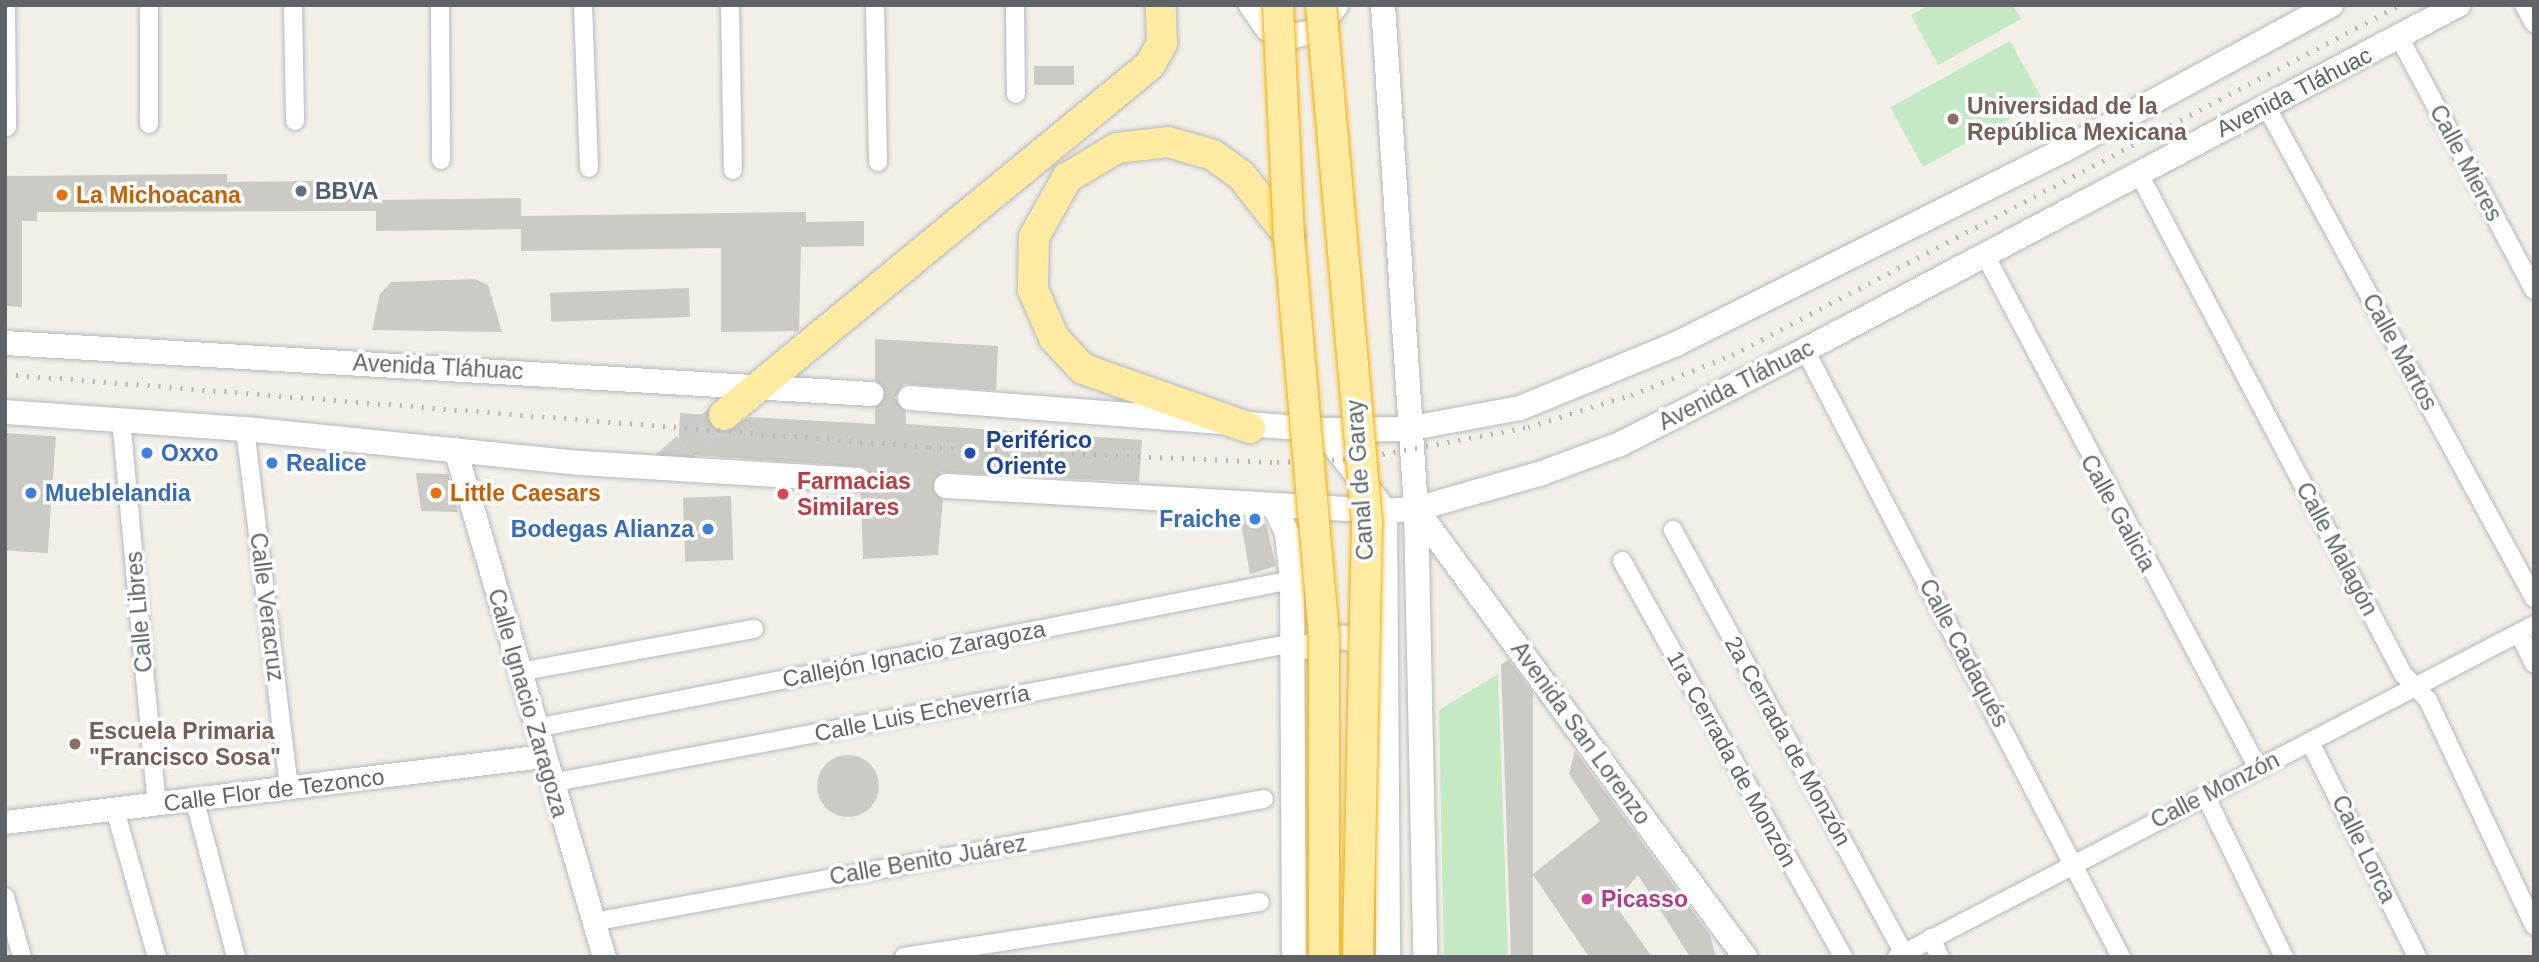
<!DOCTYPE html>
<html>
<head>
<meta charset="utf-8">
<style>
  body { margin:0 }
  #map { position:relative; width:2539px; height:962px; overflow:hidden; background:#f1efe8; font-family:Helvetica,sans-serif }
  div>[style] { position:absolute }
  .green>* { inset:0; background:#c5e8c5; transform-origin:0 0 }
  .building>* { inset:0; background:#cccac5; transform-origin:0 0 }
  .round { border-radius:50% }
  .secondary-tunnel>* { height:24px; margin-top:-12px; transform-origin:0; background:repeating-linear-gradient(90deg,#ccccc8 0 24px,transparent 0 36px) }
  .trunk-tunnel>* { height:30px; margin-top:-15px; transform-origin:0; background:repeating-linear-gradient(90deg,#ccccc8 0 30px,transparent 0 45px) }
  .roads { filter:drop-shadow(0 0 2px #b5b8bc) drop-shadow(0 0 2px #b5b8bc) }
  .minor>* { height:18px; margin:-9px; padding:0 9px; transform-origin:9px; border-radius:9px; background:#fff }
  .tertiary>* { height:23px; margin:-11.5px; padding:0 11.5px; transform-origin:11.5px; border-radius:11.5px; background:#fff }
  .secondary>* { height:24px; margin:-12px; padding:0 12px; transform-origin:12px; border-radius:12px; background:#fff }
  .trunk>* { height:30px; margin:-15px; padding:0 15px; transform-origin:15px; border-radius:15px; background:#feeaa1 }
  .rail>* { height:5px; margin-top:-2.5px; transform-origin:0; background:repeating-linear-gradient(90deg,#b6b7b8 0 2px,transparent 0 11px) }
  .bridges { filter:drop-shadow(0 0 2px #f9ab00) drop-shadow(0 0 2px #f9ab00) }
  .trunk-bridge>* { height:30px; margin:-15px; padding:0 15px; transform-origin:15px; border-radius:15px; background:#feeaa1 }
  .dots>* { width:19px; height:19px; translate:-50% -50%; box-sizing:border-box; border:4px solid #fff; border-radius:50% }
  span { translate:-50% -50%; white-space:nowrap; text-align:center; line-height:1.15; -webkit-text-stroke:7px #fff; paint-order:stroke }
  .street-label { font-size:23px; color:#5f6368 }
  .education-label { font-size:23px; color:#785e54; font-weight:700 }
  .left { translate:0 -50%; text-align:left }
  .service-label { font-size:23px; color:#4e5e75; font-weight:700 }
  .food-label { font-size:23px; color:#c56008; font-weight:700 }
  .transit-label { font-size:23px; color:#164399; font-weight:700 }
  .shop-label { font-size:23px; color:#366cbe; font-weight:700 }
  .right { translate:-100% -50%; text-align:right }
  .health-label { font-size:23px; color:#be3a42; font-weight:700 }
  .hotel-label { font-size:23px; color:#b23c85; font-weight:700 }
  .frame { position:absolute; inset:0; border:7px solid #5f6368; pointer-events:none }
</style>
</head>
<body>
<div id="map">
  <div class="green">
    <div style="clip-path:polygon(1929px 5px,2013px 5px,2021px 19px,1938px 65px,1911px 15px)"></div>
    <div style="left:2010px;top:41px;width:68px;height:137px;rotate:61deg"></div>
    <div style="clip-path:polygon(1498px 674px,1508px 957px,1444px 957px,1439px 710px)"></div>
  </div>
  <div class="building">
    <div style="left:1074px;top:66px;width:19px;height:40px;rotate:90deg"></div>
    <div style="clip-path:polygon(227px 174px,227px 182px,375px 180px,376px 200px,521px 198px,521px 216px,806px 212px,806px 222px,864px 221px,864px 246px,801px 247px,799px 331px,721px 332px,721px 248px,521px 251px,521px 222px,521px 229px,376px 231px,376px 211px,37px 212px,37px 221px,22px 221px,22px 307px,5px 306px,5px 176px)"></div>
    <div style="clip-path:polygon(475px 279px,488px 285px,502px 332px,372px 330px,380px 294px,391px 282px)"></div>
    <div style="left:689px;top:288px;width:29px;height:139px;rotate:88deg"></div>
    <div style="clip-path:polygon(875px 339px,998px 346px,996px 390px,904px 384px,895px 398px,906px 412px,906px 424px,1142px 440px,1139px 482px,940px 472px,931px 486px,943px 500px,938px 555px,863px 559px,861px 494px,873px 480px,866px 467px,678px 454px,680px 413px,707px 415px,711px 427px,726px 432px,749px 417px,875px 424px,875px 408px,886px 394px,875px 380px)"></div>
    <div style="left:5px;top:433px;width:51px;height:117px;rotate:4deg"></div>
    <div style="clip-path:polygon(416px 473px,448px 474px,458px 512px,421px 511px)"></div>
    <div style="left:731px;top:496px;width:64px;height:48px;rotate:88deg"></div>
    <div style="clip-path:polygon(1240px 518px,1266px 524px,1276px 566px,1250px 574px)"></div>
    <div style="clip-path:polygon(1509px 660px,1533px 693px,1533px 874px,1600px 821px,1569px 774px,1575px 751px,1710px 935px,1716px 957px,1690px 957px,1638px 875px,1614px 903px,1652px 957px,1589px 957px,1533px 875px,1533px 957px,1511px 957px,1501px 664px)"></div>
    <div class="round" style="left:817px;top:755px;width:62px;height:62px"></div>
  </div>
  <div class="secondary-tunnel">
    <div style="left:871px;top:394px;width:39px;rotate:6deg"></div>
    <div style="left:858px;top:480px;width:88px;rotate:3.9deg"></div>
  </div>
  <div class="trunk-tunnel">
    <div style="left:664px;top:467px;width:79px;rotate:-40.9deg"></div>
  </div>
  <div class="roads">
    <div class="minor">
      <div style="left:6px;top:5px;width:122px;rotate:89.5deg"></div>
      <div style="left:293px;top:5px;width:116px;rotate:89deg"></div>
      <div style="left:440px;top:5px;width:155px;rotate:89.6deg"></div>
      <div style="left:583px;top:5px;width:163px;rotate:87.9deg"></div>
      <div style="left:730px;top:5px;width:165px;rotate:89deg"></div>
      <div style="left:875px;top:5px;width:157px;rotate:88.9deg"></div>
      <div style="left:1015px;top:5px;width:89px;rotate:89.4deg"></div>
      <div style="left:2524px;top:5px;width:21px;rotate:61deg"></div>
      <div style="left:2399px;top:37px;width:287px;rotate:61.9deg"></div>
      <div style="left:2266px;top:106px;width:560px;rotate:61.42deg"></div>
      <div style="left:149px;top:124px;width:119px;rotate:-90deg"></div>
      <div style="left:2138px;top:172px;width:568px;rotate:62.17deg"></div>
      <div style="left:2403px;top:674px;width:36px;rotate:46deg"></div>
      <div style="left:2428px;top:700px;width:249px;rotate:64.8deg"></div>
      <div style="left:1985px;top:255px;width:581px;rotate:61.98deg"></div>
      <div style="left:1805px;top:350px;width:684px;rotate:62.5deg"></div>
      <div style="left:121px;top:419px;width:387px;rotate:84.7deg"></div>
      <div style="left:245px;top:429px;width:360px;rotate:83deg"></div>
      <div style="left:1673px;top:530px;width:482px;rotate:61.4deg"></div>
      <div style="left:1622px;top:561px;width:453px;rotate:60.8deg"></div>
      <div style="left:2519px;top:633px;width:34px;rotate:64deg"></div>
      <div style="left:519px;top:672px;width:239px;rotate:-10.4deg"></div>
      <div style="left:536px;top:728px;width:770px;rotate:-11.08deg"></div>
      <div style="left:2310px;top:742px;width:240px;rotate:63.5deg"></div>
      <div style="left:551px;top:783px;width:755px;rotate:-10.68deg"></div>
      <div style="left:2205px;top:795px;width:180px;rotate:64deg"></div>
      <div style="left:194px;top:798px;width:164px;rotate:75.2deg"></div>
      <div style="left:115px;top:810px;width:153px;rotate:74.1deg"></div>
      <div style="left:5px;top:897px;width:62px;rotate:74.2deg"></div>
      <div style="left:593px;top:922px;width:682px;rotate:-10.39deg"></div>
      <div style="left:1931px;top:938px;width:21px;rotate:65deg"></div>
      <div style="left:904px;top:957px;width:360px;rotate:-8.8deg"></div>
      <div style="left:1897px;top:957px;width:718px;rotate:-27.53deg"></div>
    </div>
    <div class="tertiary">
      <div style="left:455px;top:449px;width:529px;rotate:73.65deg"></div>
      <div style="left:5px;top:822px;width:542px;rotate:-6.99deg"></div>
    </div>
    <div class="secondary">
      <div style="left:1251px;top:5px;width:29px;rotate:55deg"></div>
      <div style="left:1268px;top:29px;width:26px;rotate:16deg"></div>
      <div style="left:1293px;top:36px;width:24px;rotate:-12deg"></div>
      <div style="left:1316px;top:31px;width:33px;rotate:-52deg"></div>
      <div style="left:1383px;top:5px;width:505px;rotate:86.25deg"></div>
      <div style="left:1416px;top:509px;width:448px;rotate:88.8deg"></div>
      <div style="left:5px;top:343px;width:868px;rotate:3.37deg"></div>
      <div style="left:910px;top:398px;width:413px;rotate:4.4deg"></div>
      <div style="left:1322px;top:430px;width:85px;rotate:-0.7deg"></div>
      <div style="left:1407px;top:429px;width:115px;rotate:-10.5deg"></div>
      <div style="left:1520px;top:408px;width:169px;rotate:-22.3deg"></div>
      <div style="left:1676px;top:344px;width:432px;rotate:-26.6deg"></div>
      <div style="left:2062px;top:151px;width:306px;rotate:-28.5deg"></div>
      <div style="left:5px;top:412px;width:241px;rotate:4.1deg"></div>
      <div style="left:245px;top:429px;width:338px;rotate:5.8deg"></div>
      <div style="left:581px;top:463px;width:278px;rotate:3.5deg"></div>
      <div style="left:1322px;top:430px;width:103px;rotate:52.1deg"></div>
      <div style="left:1385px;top:511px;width:446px;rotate:89.6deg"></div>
      <div style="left:946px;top:486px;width:440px;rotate:3.3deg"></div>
      <div style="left:1385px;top:511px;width:31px;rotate:-4deg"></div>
      <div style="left:1416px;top:509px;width:131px;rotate:-15.9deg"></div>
      <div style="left:1542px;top:473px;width:83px;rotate:-20.4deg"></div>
      <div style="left:1620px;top:444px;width:208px;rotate:-26.9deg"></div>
      <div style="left:1805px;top:350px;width:739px;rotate:-27.85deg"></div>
      <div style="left:1275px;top:508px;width:28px;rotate:64deg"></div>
      <div style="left:1287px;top:533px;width:47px;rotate:83.9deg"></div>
      <div style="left:1292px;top:580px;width:377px;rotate:89.7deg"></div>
      <div style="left:1416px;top:509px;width:556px;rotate:53.71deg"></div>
      <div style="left:1308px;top:647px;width:26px;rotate:-23deg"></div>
      <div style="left:1332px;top:637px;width:17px;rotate:3deg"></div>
      <div style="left:1349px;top:638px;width:31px;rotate:32deg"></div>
    </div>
    <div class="trunk">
      <div style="left:724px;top:415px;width:551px;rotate:-39.41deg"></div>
      <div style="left:1150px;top:65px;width:25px;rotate:-61deg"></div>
      <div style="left:1162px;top:43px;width:38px;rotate:-92deg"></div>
      <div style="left:1250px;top:428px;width:177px;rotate:-160.5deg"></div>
      <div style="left:1083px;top:369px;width:42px;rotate:-133.1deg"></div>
      <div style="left:1054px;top:338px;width:52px;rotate:-113.6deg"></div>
      <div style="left:1033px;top:290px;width:53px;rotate:-88.9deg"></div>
      <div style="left:1034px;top:237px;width:68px;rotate:-60.8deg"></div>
      <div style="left:1067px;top:178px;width:58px;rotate:-31deg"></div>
      <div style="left:1117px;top:148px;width:51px;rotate:-6.7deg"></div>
      <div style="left:1168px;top:142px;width:47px;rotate:16.1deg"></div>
      <div style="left:1213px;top:155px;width:34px;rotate:36deg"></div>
      <div style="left:1241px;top:175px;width:78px;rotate:51.8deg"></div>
    </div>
  </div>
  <div class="rail">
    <div style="left:5px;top:374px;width:927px;rotate:4.52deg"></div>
    <div style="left:929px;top:447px;width:348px;rotate:2.5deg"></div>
    <div style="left:1277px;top:462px;width:84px;rotate:-2.7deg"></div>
    <div style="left:1361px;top:458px;width:170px;rotate:-10.5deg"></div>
    <div style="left:1528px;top:427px;width:108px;rotate:-17.3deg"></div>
    <div style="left:1631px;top:395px;width:109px;rotate:-21.6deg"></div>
    <div style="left:1732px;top:355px;width:754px;rotate:-27.65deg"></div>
  </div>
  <div class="bridges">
    <div class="trunk-bridge">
      <div style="left:1278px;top:5px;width:231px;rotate:87.3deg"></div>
      <div style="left:1289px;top:236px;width:404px;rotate:85deg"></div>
      <div style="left:1324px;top:638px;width:319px;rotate:90deg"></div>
      <div style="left:1321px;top:5px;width:518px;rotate:84.91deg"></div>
      <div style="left:1367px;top:521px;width:436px;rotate:91.2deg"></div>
    </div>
  </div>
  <div class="dots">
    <div style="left:1953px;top:119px;background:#8d6e63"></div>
    <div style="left:301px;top:191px;background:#5c6f8a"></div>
    <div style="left:62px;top:195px;background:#e8710a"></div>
    <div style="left:147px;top:453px;background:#3f7fe0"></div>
    <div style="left:970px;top:453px;background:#1a4fb4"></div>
    <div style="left:272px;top:463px;background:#3f7fe0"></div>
    <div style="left:31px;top:493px;background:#3f7fe0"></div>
    <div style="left:436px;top:493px;background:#e8710a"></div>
    <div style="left:783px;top:494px;background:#e0444e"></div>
    <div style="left:1255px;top:519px;background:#3f7fe0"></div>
    <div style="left:708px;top:529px;background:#3f7fe0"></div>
    <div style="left:75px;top:744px;background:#8d6e63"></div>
    <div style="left:1587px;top:899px;background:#d1479c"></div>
  </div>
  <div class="street-label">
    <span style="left:2294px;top:92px;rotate:-27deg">Avenida Tláhuac</span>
    <span style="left:2466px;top:163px;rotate:62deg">Calle Mieres</span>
    <span style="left:2400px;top:352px;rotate:61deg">Calle Martos</span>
    <span style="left:438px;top:367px;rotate:3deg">Avenida Tláhuac</span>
    <span style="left:1736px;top:385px;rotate:-27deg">Avenida Tláhuac</span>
    <span style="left:1360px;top:480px;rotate:-94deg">Canal de Garay</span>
    <span style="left:2118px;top:513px;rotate:61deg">Calle Galicia</span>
    <span style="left:2337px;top:549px;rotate:62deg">Calle Malagón</span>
    <span style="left:267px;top:607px;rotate:83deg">Calle Veracruz</span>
    <span style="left:139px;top:612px;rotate:-95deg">Calle Libres</span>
    <span style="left:1964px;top:653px;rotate:62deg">Calle Cadaqués</span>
    <span style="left:914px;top:654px;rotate:-11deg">Callejón Ignacio Zaragoza</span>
    <span style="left:528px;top:703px;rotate:74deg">Calle Ignacio Zaragoza</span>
    <span style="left:922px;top:713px;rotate:-11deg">Calle Luis Echeverría</span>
    <span style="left:1581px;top:733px;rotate:54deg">Avenida San Lorenzo</span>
    <span style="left:1788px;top:741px;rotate:61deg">2a Cerrada de Monzón</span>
    <span style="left:1732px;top:759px;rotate:61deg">1ra Cerrada de Monzón</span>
    <span style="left:274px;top:790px;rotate:-7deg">Calle Flor de Tezonco</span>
    <span style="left:2215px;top:790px;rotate:-27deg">Calle Monzón</span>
    <span style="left:2364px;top:849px;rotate:64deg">Calle Lorca</span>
    <span style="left:928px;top:860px;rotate:-10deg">Calle Benito Juárez</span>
  </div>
  <div class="education-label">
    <span class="left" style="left:1967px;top:119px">Universidad de la<br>República Mexicana</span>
    <span class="left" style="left:89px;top:744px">Escuela Primaria<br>"Francisco Sosa"</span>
  </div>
  <div class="service-label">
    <span class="left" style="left:315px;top:191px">BBVA</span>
  </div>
  <div class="food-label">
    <span class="left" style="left:76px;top:195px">La Michoacana</span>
    <span class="left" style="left:450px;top:493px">Little Caesars</span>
  </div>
  <div class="transit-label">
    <span class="left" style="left:986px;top:453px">Periférico<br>Oriente</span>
  </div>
  <div class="shop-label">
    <span class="left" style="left:161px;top:453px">Oxxo</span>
    <span class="left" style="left:286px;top:463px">Realice</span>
    <span class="left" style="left:45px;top:493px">Mueblelandia</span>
    <span class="right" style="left:1241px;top:519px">Fraiche</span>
    <span class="right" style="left:694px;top:529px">Bodegas Alianza</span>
  </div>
  <div class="health-label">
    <span class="left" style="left:797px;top:494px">Farmacias<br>Similares</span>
  </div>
  <div class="hotel-label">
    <span class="left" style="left:1601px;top:899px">Picasso</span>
  </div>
  <div class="frame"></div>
</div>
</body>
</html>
